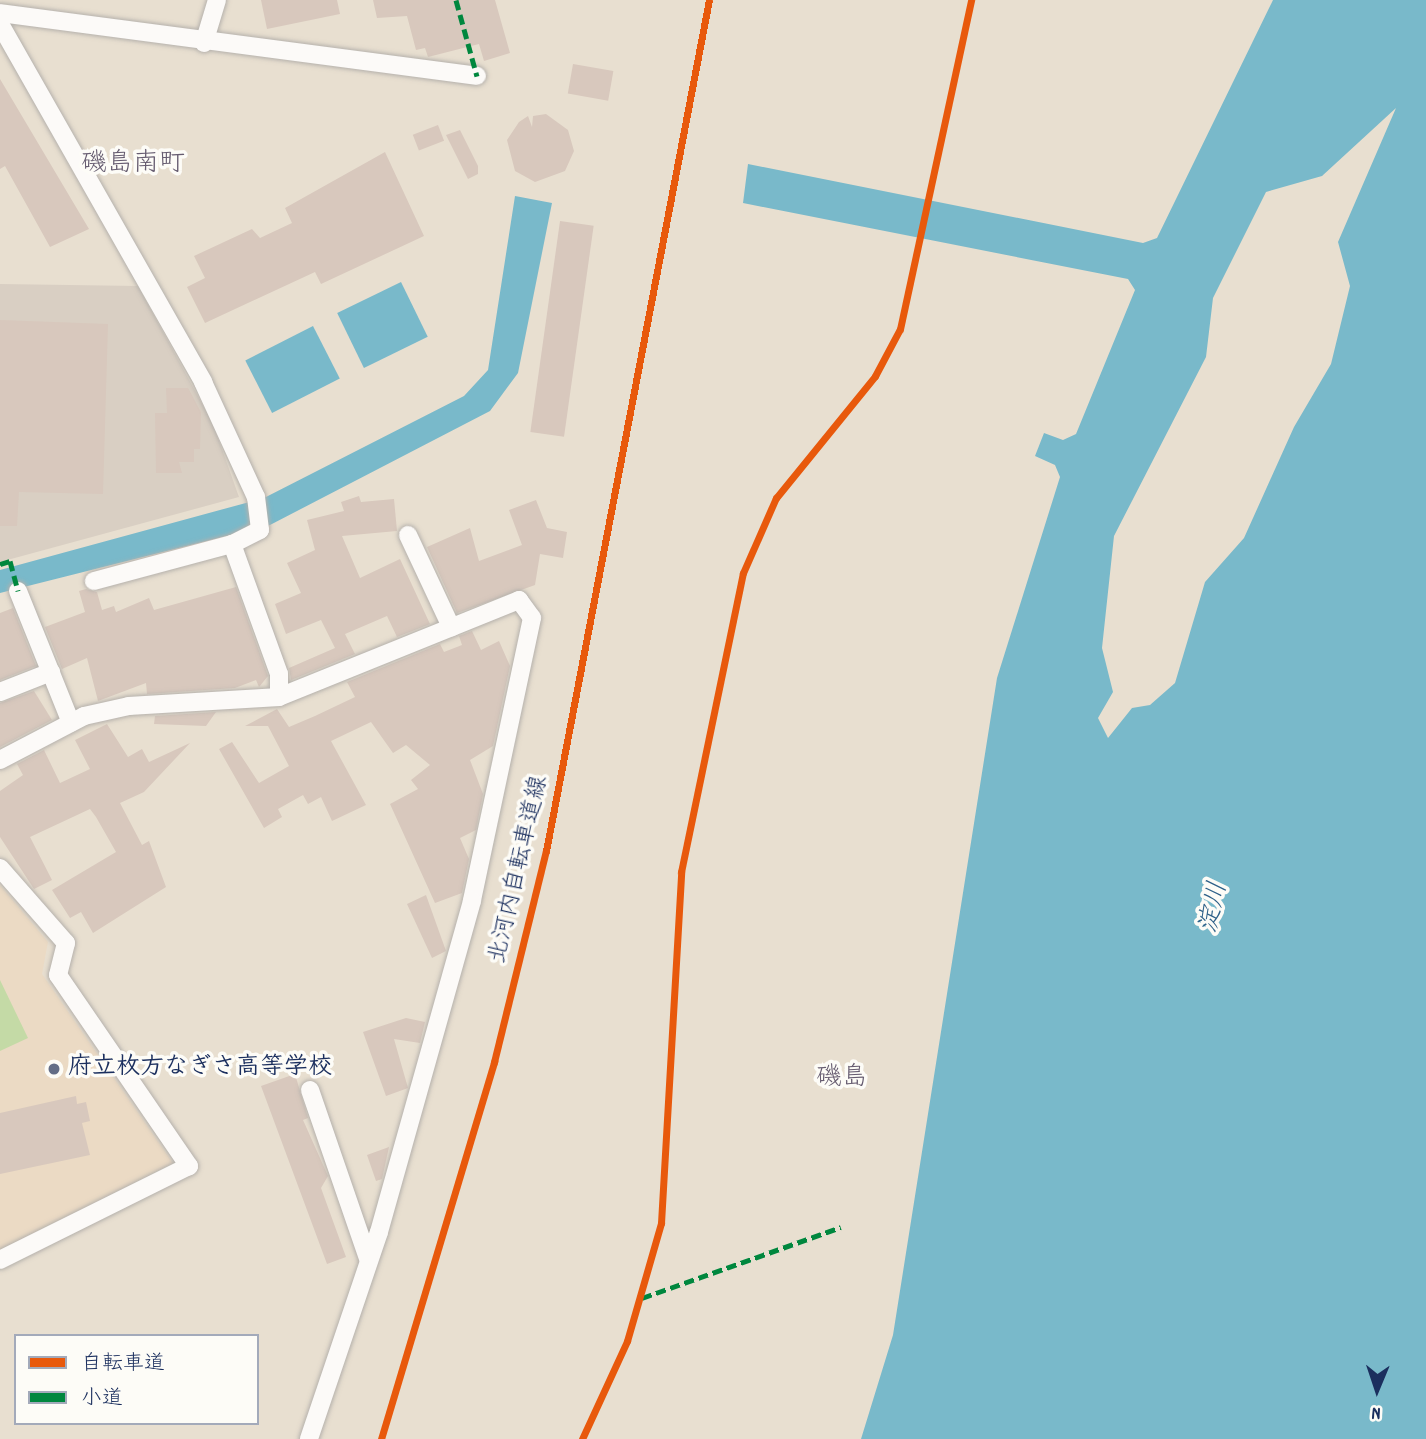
<!DOCTYPE html>
<html>
<head>
<meta charset="utf-8">
<style>
  body { margin:0 }
  #map { position:relative; width:1426px; height:1439px; overflow:hidden; background:#e8dfd0; font-family:Dekko,"Klee One",sans-serif }
  div>[style] { position:absolute }
  .built>* { inset:0; background:#ebdac4 }
  .industrial>* { inset:0; background:#d9cfc3 }
  .green>* { inset:0; background:#c4daa6 }
  .water>* { inset:0; background:#79b9ca; transform-origin:0 0 }
  .building>* { inset:0; background:#d8c8bd; transform-origin:0 0 }
  .roads { filter:drop-shadow(0 0 2px #b5b1ac) drop-shadow(0 0 2px #b5b1ac) }
  .minor>* { height:18px; margin:-9px; padding:0 9px; transform-origin:9px; border-radius:9px; background:#fcfaf8 }
  .quiet>* { height:5px; margin-top:-2.5px; transform-origin:0; background:repeating-linear-gradient(90deg,#00873e 0 10px,transparent 0 15px) }
  .cycleway>* { height:7px; margin:-3.5px; padding:0 3.5px; transform-origin:3.5px; border-radius:3.5px; background:#e8590c }
  .dots>* { width:19px; height:19px; translate:-50% -50%; box-sizing:border-box; border:4px solid #fdfcf7; border-radius:50% }
  span { translate:-50% -50%; white-space:nowrap; text-align:center; line-height:1.15; -webkit-text-stroke:7px #fdfcf7; paint-order:stroke }
  .street-label { font-size:24px; color:#1b2f5e }
  .poi-label { font-size:24px; color:#1b2f5e; font-weight:700 }
  .left { translate:0 -50%; text-align:left }
  .neighbourhood-label { font-size:26px; color:#665c70 }
  .water-label { font-size:26px; color:#2d6088; font-style:italic }
  .legend { position:absolute; left:14px; top:1334px; width:245px; height:91px; box-sizing:border-box; background:#fdfcf7; border:2px solid #a3aaba; margin:0; padding:9px 12px; list-style:none; font-size:21px; color:#1b2f5e }
  .legend li { display:flex; align-items:center; gap:14px; height:35px }
  .legend b { width:35px; border:2px solid #a3aaba }
  .north { position:absolute; left:1342px; top:1355px; width:70px; height:70px; -webkit-text-stroke:5px #fdfcf7; paint-order:stroke; rotate:182deg; font-size:19px; font-weight:700; line-height:28px; text-align:center; color:#1b2f5e }
  .north::after { content:''; display:block; margin:auto; width:24px; height:32px; background:#1b2f5e; clip-path:polygon(50% 0,100% 100%,50% 72%,0 100%) }
</style>
</head>
<body>
<div id="map">
  <div class="built">
    <div style="clip-path:polygon(0 885px,48px 942px,42px 974px,173px 1163px,0 1251px)"></div>
  </div>
  <div class="industrial">
    <div style="clip-path:polygon(0 284px,138px 286px,213px 424px,239px 497px,0 562px)"></div>
  </div>
  <div class="green">
    <div style="clip-path:polygon(0 980px,28px 1038px,0 1051px)"></div>
  </div>
  <div class="water">
    <div style="clip-path:polygon(evenodd,1273px 0,1426px 0,1426px 1439px,861px 1439px,893px 1335px,997px 678px,1060px 477px,1055px 465px,1035px 456px,1044px 433px,1063px 440px,1076px 434px,1135px 290px,1128px 279px,743px 203px,748px 164px,1143px 243px,1157px 238px,1273px 0,1396px 108px,1338px 242px,1350px 286px,1331px 364px,1294px 427px,1244px 538px,1205px 582px,1175px 683px,1150px 705px,1132px 708px,1108px 738px,1098px 718px,1113px 692px,1102px 648px,1114px 536px,1206px 357px,1213px 298px,1266px 192px,1322px 176px,1396px 108px)"></div>
    <div style="clip-path:polygon(515px 196px,552px 203px,518px 373px,490px 411px,270px 525px,0 593px,0 570px,264px 498px,464px 396px,488px 370px)"></div>
    <div style="left:401px;top:282px;width:61px;height:71px;rotate:64deg"></div>
    <div style="left:313px;top:326px;width:59px;height:76px;rotate:63deg"></div>
  </div>
  <div class="building">
    <div style="clip-path:polygon(261px 0,337px 0,340px 14px,267px 29px)"></div>
    <div style="clip-path:polygon(373px 0,495px 0,510px 53px,484px 61px,479px 44px,428px 57px,425px 48px,416px 50px,407px 16px,377px 18px)"></div>
    <div style="left:573px;top:64px;width:41px;height:30px;rotate:10deg"></div>
    <div style="clip-path:polygon(0 79px,89px 229px,50px 247px,5px 166px,0 169px)"></div>
    <div style="clip-path:polygon(546px 114px,568px 130px,574px 151px,565px 171px,535px 182px,515px 171px,507px 140px,519px 122px,528px 116px,532px 127px,533px 116px)"></div>
    <div style="left:438px;top:125px;width:17px;height:27px;rotate:69deg"></div>
    <div style="clip-path:polygon(460px 130px,478px 166px,478px 174px,468px 179px,446px 135px)"></div>
    <div style="clip-path:polygon(385px 152px,424px 236px,321px 284px,315px 272px,205px 323px,187px 287px,205px 278px,194px 256px,252px 229px,260px 238px,292px 223px,285px 208px)"></div>
    <div style="left:560px;top:221px;width:34px;height:213px;rotate:8deg"></div>
    <div style="clip-path:polygon(0 320px,108px 324px,103px 494px,19px 492px,17px 526px,0 526px)"></div>
    <div style="clip-path:polygon(166px 388px,188px 388px,201px 412px,200px 449px,194px 449px,194px 462px,179px 462px,182px 473px,156px 473px,155px 413px,167px 413px)"></div>
    <div style="clip-path:polygon(359px 496px,361px 502px,394px 499px,397px 531px,342px 536px,360px 578px,400px 559px,430px 624px,397px 637px,387px 616px,345px 634px,355px 654px,291px 680px,289px 668px,335px 648px,321px 620px,286px 634px,275px 604px,301px 593px,287px 563px,315px 550px,307px 520px,344px 511px,341px 502px)"></div>
    <div style="clip-path:polygon(536px 500px,547px 528px,567px 532px,563px 558px,540px 554px,535px 585px,457px 613px,427px 547px,470px 528px,479px 561px,522px 545px,509px 510px)"></div>
    <div style="clip-path:polygon(236px 587px,268px 676px,259px 687px,256px 680px,235px 688px,147px 694px,146px 683px,98px 701px,87px 658px,62px 669px,45px 627px,85px 612px,79px 591px,86px 589px,97px 592px,102px 610px,114px 606px,116px 612px,149px 598px,154px 610px)"></div>
    <div style="clip-path:polygon(13px 608px,36px 666px,0 680px,0 613px)"></div>
    <div style="clip-path:polygon(472px 631px,481px 650px,499px 641px,510px 666px,493px 746px,470px 760px,483px 794px,476px 830px,460px 838px,469px 859px,462px 893px,435px 903px,390px 804px,418px 789px,411px 780px,430px 765px,406px 745px,393px 753px,371px 722px,331px 741px,366px 805px,332px 821px,321px 797px,308px 804px,303px 795px,278px 809px,282px 817px,264px 828px,219px 749px,232px 742px,259px 783px,289px 766px,268px 726px,245px 726px,277px 709px,289px 727px,315px 716px,355px 697px,347px 682px,440px 644px,444px 652px,462px 645px,459px 636px)"></div>
    <div style="clip-path:polygon(34px 691px,52px 720px,0 747px,0 703px)"></div>
    <div style="clip-path:polygon(216px 712px,206px 726px,154px 724px,155px 716px)"></div>
    <div style="clip-path:polygon(107px 724px,128px 757px,142px 749px,149px 762px,190px 743px,144px 792px,120px 803px,142px 845px,149px 841px,166px 887px,93px 933px,81px 912px,70px 918px,52px 890px,116px 852px,96px 817px,90px 809px,30px 837px,52px 880px,34px 889px,0 837px,0 791px,23px 775px,17px 764px,44px 750px,60px 783px,90px 769px,75px 740px)"></div>
    <div style="clip-path:polygon(426px 895px,446px 951px,432px 958px,407px 904px)"></div>
    <div style="clip-path:polygon(406px 1018px,425px 1022px,420px 1043px,394px 1039px,408px 1088px,386px 1096px,363px 1032px)"></div>
    <div style="clip-path:polygon(295px 1074px,308px 1118px,303px 1120px,328px 1176px,321px 1188px,346px 1257px,327px 1264px,261px 1086px)"></div>
    <div style="clip-path:polygon(76px 1096px,77px 1104px,86px 1102px,90px 1121px,82px 1123px,90px 1155px,0 1174px,0 1113px)"></div>
    <div style="clip-path:polygon(389px 1147px,382px 1179px,376px 1181px,367px 1155px)"></div>
  </div>
  <div class="roads">
    <div class="minor">
      <div style="left:0;top:13px;width:481px;rotate:7.5deg"></div>
      <div style="left:0;top:24px;width:412px;rotate:60.4deg"></div>
      <div style="left:203px;top:382px;width:127px;rotate:65.3deg"></div>
      <div style="left:256px;top:497px;width:33px;rotate:83deg"></div>
      <div style="left:260px;top:530px;width:31px;rotate:153deg"></div>
      <div style="left:232px;top:544px;width:143px;rotate:165deg"></div>
      <div style="left:204px;top:43px;width:45px;rotate:-73.2deg"></div>
      <div style="left:408px;top:535px;width:102px;rotate:64.9deg"></div>
      <div style="left:232px;top:544px;width:138px;rotate:70.1deg"></div>
      <div style="left:279px;top:674px;width:23px;rotate:90deg"></div>
      <div style="left:18px;top:591px;width:142px;rotate:68.1deg"></div>
      <div style="left:0;top:692px;width:55px;rotate:-21.4deg"></div>
      <div style="left:0;top:760px;width:95px;rotate:-27.6deg"></div>
      <div style="left:84px;top:716px;width:46px;rotate:-12.5deg"></div>
      <div style="left:129px;top:706px;width:150px;rotate:-3.4deg"></div>
      <div style="left:279px;top:697px;width:259px;rotate:-22deg"></div>
      <div style="left:519px;top:600px;width:22px;rotate:54deg"></div>
      <div style="left:532px;top:618px;width:289px;rotate:102deg"></div>
      <div style="left:472px;top:901px;width:344px;rotate:105.7deg"></div>
      <div style="left:379px;top:1232px;width:219px;rotate:108.7deg"></div>
      <div style="left:0;top:868px;width:100px;rotate:48.7deg"></div>
      <div style="left:66px;top:943px;width:33px;rotate:104deg"></div>
      <div style="left:58px;top:975px;width:232px;rotate:55.6deg"></div>
      <div style="left:189px;top:1166px;width:211px;rotate:153.6deg"></div>
      <div style="left:310px;top:1090px;width:178px;rotate:71deg"></div>
    </div>
  </div>
  <div class="quiet">
    <div style="left:456px;top:0;width:79px;rotate:74.6deg"></div>
    <div style="left:0;top:564px;width:10px;rotate:-17deg"></div>
    <div style="left:10px;top:561px;width:31px;rotate:75deg"></div>
    <div style="left:642px;top:1298px;width:211px;rotate:-19.6deg"></div>
  </div>
  <div class="cycleway">
    <div style="left:381px;top:1439px;width:394px;rotate:-73.3deg"></div>
    <div style="left:494px;top:1062px;width:217px;rotate:-76.2deg"></div>
    <div style="left:546px;top:851px;width:866px;rotate:-79.16deg"></div>
    <div style="left:582px;top:1439px;width:108px;rotate:-65.3deg"></div>
    <div style="left:627px;top:1341px;width:123px;rotate:-73.9deg"></div>
    <div style="left:661px;top:1223px;width:352px;rotate:-86.7deg"></div>
    <div style="left:681px;top:872px;width:305px;rotate:-78.3deg"></div>
    <div style="left:743px;top:573px;width:82px;rotate:-66.3deg"></div>
    <div style="left:776px;top:498px;width:157px;rotate:-50.9deg"></div>
    <div style="left:875px;top:376px;width:53px;rotate:-62deg"></div>
    <div style="left:900px;top:329px;width:337px;rotate:-77.8deg"></div>
  </div>
  <div class="dots">
    <div style="left:54px;top:1069px;background:#636d86"></div>
  </div>
  <div class="street-label">
    <span style="left:520px;top:870px;rotate:-77deg">北河内自転車道線</span>
  </div>
  <div class="poi-label">
    <span class="left" style="left:68px;top:1069px">府立枚方なぎさ高等学校</span>
  </div>
  <div class="neighbourhood-label">
    <span style="left:133px;top:165px">磯島南町</span>
    <span style="left:842px;top:1079px">磯島</span>
  </div>
  <div class="water-label">
    <span style="left:1215px;top:908px;rotate:-78deg">淀川</span>
  </div>
  <ul class="legend">
  <li><b style="height:9px;background:#e8590c"></b>自転車道</li>
  <li><b style="height:9px;background:#00873e"></b>小道</li>
  </ul>
  <div class="north">N</div>
</div>
</body>
</html>
